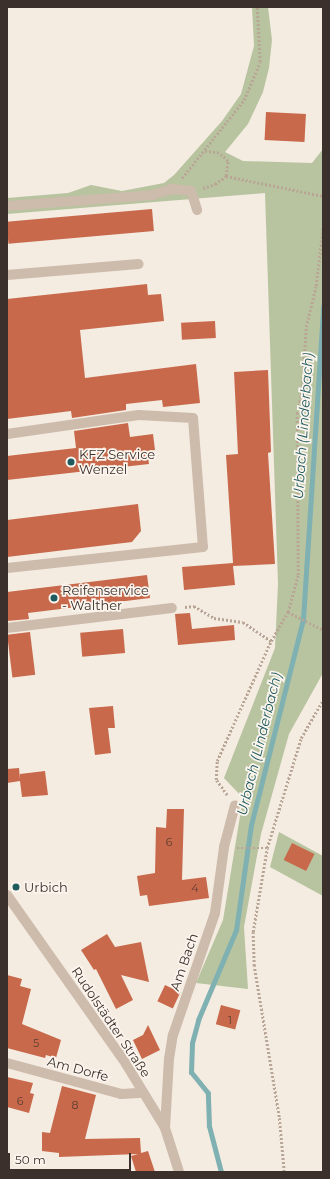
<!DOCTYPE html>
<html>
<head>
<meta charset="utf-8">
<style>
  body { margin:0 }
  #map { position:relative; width:330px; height:1179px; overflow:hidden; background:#f4ebe1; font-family:Montserrat,sans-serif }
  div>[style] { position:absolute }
  .green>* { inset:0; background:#b8c4a0 }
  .stream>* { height:5px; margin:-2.5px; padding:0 2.5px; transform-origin:2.5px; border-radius:2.5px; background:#7fb0b2 }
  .building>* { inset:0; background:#c8694b; transform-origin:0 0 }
  .path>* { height:2.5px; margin-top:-1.25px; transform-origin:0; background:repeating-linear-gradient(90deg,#b9a596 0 2px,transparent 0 4px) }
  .minor>* { height:10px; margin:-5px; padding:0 5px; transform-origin:5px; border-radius:5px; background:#cdbbac }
  .dots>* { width:11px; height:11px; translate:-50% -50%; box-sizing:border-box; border:2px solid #fbf5ee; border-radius:50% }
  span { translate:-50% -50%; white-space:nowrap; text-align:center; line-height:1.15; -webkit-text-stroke:3.5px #fbf5ee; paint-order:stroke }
  .number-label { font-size:11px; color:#5e3e33 }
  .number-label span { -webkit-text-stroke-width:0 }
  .poi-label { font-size:13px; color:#3b302b }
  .left { translate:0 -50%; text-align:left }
  .street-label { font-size:13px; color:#3b302b }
  .water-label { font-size:14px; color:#1f5a5e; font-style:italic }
  .frame { position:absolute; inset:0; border:8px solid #3b302b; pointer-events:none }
  .scale { position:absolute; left:8px; top:1153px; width:123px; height:18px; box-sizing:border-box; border:2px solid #3b302b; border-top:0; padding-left:5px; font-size:12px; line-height:14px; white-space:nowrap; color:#3b302b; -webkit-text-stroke:3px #fbf5ee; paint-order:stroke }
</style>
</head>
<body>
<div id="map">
  <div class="green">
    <div style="clip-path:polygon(252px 7px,268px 7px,272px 40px,269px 68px,263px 92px,248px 124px,225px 152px,243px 161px,312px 163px,323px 149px,323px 673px,289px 734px,261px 834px,244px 927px,248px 989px,196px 983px,223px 920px,243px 798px,224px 778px,275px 648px,278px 584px,265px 193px,7px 214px,7px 198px,68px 193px,91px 185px,122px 191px,164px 183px,174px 175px,222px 121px,241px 94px,254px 46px)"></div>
    <div style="clip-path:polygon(279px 832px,323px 856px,323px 896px,270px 867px)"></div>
  </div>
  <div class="stream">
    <div style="left:221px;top:1172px;width:48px;rotate:-104.6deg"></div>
    <div style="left:209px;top:1126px;width:33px;rotate:-92deg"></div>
    <div style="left:208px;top:1093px;width:27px;rotate:-129deg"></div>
    <div style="left:191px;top:1072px;width:29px;rotate:-88deg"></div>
    <div style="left:192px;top:1043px;width:24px;rotate:-75deg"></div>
    <div style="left:198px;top:1020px;width:98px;rotate:-67.1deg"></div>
    <div style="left:236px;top:930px;width:106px;rotate:-81.9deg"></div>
    <div style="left:251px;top:825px;width:212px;rotate:-75.8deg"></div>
    <div style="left:303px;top:619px;width:314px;rotate:-86.3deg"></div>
  </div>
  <div class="building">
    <div style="left:266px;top:112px;width:40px;height:28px;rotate:3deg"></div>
    <div style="left:152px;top:209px;width:22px;height:146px;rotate:85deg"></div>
    <div style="clip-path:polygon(147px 284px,148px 295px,161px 294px,164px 321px,80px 330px,85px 378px,196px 364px,200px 403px,163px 407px,162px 400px,126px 404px,126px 410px,72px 418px,71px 411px,7px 419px,7px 299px)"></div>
    <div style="left:215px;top:321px;width:17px;height:34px;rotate:87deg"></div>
    <div style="clip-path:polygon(268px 370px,271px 452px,268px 453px,275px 564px,233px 566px,235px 585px,184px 590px,182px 567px,233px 563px,226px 455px,238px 454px,234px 372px)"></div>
    <div style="clip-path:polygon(128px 423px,130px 437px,153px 434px,155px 450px,147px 451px,149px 464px,7px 480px,7px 456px,76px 448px,74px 431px)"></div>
    <div style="clip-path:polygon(138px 504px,141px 531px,132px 542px,7px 557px,7px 520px)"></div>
    <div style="clip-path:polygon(147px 575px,150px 598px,28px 613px,29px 619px,7px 621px,7px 592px)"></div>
    <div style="clip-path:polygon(190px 613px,192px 629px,234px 625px,235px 640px,178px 645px,175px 614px)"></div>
    <div style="left:123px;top:629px;width:24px;height:43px;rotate:85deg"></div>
    <div style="left:30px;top:632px;width:43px;height:23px;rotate:83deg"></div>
    <div style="clip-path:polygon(113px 706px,115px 728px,108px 728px,111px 753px,95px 755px,89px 708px)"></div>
    <div style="clip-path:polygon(19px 768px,20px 779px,20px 774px,45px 771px,48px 795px,22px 797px,20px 781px,7px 783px,7px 769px)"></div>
    <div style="clip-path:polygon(167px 809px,184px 809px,182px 880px,206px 877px,209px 898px,149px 906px,147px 895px,140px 896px,137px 876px,155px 873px,156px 827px,166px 828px)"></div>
    <div style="left:292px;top:843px;width:25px;height:19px;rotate:26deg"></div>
    <div style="clip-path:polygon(107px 934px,115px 947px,141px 942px,149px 982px,121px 975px,133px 1000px,116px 1009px,96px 969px,94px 970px,81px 950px)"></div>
    <div style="clip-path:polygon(7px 975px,22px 979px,20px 986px,31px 989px,22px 1024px,61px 1040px,56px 1058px,46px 1055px,45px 1058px,7px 1048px)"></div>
    <div style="left:165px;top:985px;width:17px;height:18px;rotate:25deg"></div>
    <div style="left:221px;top:1005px;width:20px;height:20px;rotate:15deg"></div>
    <div style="clip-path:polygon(148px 1025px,160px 1050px,142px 1059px,133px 1040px,143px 1035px)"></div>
    <div style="clip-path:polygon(7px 1077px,33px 1083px,30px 1093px,34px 1094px,29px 1113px,7px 1107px)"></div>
    <div style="clip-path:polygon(62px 1086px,96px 1095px,85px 1139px,140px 1138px,141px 1153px,148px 1151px,155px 1172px,136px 1172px,131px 1156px,138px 1154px,59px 1157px,59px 1153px,42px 1151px,42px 1132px,50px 1133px)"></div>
  </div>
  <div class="path">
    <div style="left:226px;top:176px;width:99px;rotate:11.7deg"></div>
    <div style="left:182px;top:178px;width:100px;rotate:-51.5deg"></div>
    <div style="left:244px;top:100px;width:41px;rotate:-67.2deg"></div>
    <div style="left:260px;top:62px;width:55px;rotate:-93.1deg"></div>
    <div style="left:203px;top:188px;width:13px;rotate:-18deg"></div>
    <div style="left:215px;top:184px;width:14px;rotate:-36deg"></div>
    <div style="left:226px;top:176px;width:15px;rotate:-82deg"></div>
    <div style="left:228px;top:161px;width:12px;rotate:-138deg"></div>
    <div style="left:219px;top:153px;width:15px;rotate:-172deg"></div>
    <div style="left:185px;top:607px;width:9px;rotate:-6deg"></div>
    <div style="left:194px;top:606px;width:23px;rotate:31deg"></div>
    <div style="left:214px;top:618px;width:29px;rotate:8deg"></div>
    <div style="left:243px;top:622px;width:34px;rotate:34deg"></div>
    <div style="left:288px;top:612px;width:39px;rotate:27deg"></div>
    <div style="left:227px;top:795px;width:19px;rotate:-126deg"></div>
    <div style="left:216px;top:780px;width:19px;rotate:-87deg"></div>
    <div style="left:217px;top:761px;width:132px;rotate:-65.8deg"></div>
    <div style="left:271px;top:641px;width:34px;rotate:-60deg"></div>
    <div style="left:288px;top:612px;width:38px;rotate:-75deg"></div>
    <div style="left:298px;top:575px;width:161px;rotate:-90.4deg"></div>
    <div style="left:297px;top:414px;width:24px;rotate:-78deg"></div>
    <div style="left:302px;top:391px;width:64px;rotate:-86.4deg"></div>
    <div style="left:306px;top:327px;width:42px;rotate:-76.3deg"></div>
    <div style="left:316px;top:286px;width:60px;rotate:-83.3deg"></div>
    <div style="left:237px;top:848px;width:30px"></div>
    <div style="left:284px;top:1172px;width:55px;rotate:-95.2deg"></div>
    <div style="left:279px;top:1117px;width:153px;rotate:-99.4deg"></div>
    <div style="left:254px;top:966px;width:34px;rotate:-92deg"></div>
    <div style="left:253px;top:932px;width:85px;rotate:-80.5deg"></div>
    <div style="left:267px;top:848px;width:115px;rotate:-72.8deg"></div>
    <div style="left:301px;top:738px;width:44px;rotate:-59.9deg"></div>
  </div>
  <div class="minor">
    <div style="left:7px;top:206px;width:145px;rotate:-4.3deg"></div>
    <div style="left:152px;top:195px;width:21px;rotate:-17deg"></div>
    <div style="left:172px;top:189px;width:19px;rotate:6deg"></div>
    <div style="left:191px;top:191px;width:20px;rotate:72deg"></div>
    <div style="left:7px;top:275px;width:132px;rotate:-4.8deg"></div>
    <div style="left:7px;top:434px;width:133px;rotate:-8.2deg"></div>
    <div style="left:139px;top:415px;width:54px;rotate:3.2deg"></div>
    <div style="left:193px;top:418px;width:129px;rotate:85.6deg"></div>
    <div style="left:203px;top:547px;width:197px;rotate:173.9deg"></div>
    <div style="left:7px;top:628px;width:166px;rotate:-6.9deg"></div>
    <div style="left:7px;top:895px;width:207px;rotate:54.8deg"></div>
    <div style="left:126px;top:1064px;width:75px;rotate:58.6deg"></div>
    <div style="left:165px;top:1128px;width:46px;rotate:72.3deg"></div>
    <div style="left:7px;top:1063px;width:118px;rotate:15.2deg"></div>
    <div style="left:121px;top:1094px;width:22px;rotate:-3deg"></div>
    <div style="left:165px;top:1128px;width:69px;rotate:-86.7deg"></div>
    <div style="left:169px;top:1059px;width:24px;rotate:-81deg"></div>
    <div style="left:173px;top:1035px;width:129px;rotate:-71deg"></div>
    <div style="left:215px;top:913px;width:67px;rotate:-82.2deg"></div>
    <div style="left:224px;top:847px;width:43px;rotate:-75.3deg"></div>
  </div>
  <div class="dots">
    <div style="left:71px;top:462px;background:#1f5a5e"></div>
    <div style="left:54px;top:598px;background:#1f5a5e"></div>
    <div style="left:16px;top:887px;background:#1f5a5e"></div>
  </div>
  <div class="number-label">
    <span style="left:169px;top:842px">6</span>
    <span style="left:195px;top:888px">4</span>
    <span style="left:230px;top:1020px">1</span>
    <span style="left:36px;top:1043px">5</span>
    <span style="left:20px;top:1101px">6</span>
    <span style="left:75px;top:1105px">8</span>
  </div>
  <div class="poi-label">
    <span class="left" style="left:79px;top:462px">KFZ Service<br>Wenzel</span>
    <span class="left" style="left:62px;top:598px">Reifenservice<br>- Walther</span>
    <span class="left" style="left:24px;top:887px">Urbich</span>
  </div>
  <div class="street-label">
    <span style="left:184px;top:962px;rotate:-71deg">Am Bach</span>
    <span style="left:111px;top:1022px;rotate:56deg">Rudolstädter Straße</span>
    <span style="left:78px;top:1069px;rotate:15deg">Am Dorfe</span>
  </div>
  <div class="water-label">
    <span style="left:303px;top:426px;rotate:-86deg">Urbach (Linderbach)</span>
    <span style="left:259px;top:744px;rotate:-76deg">Urbach (Linderbach)</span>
  </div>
  <div class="frame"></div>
  <div class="scale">50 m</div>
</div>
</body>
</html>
